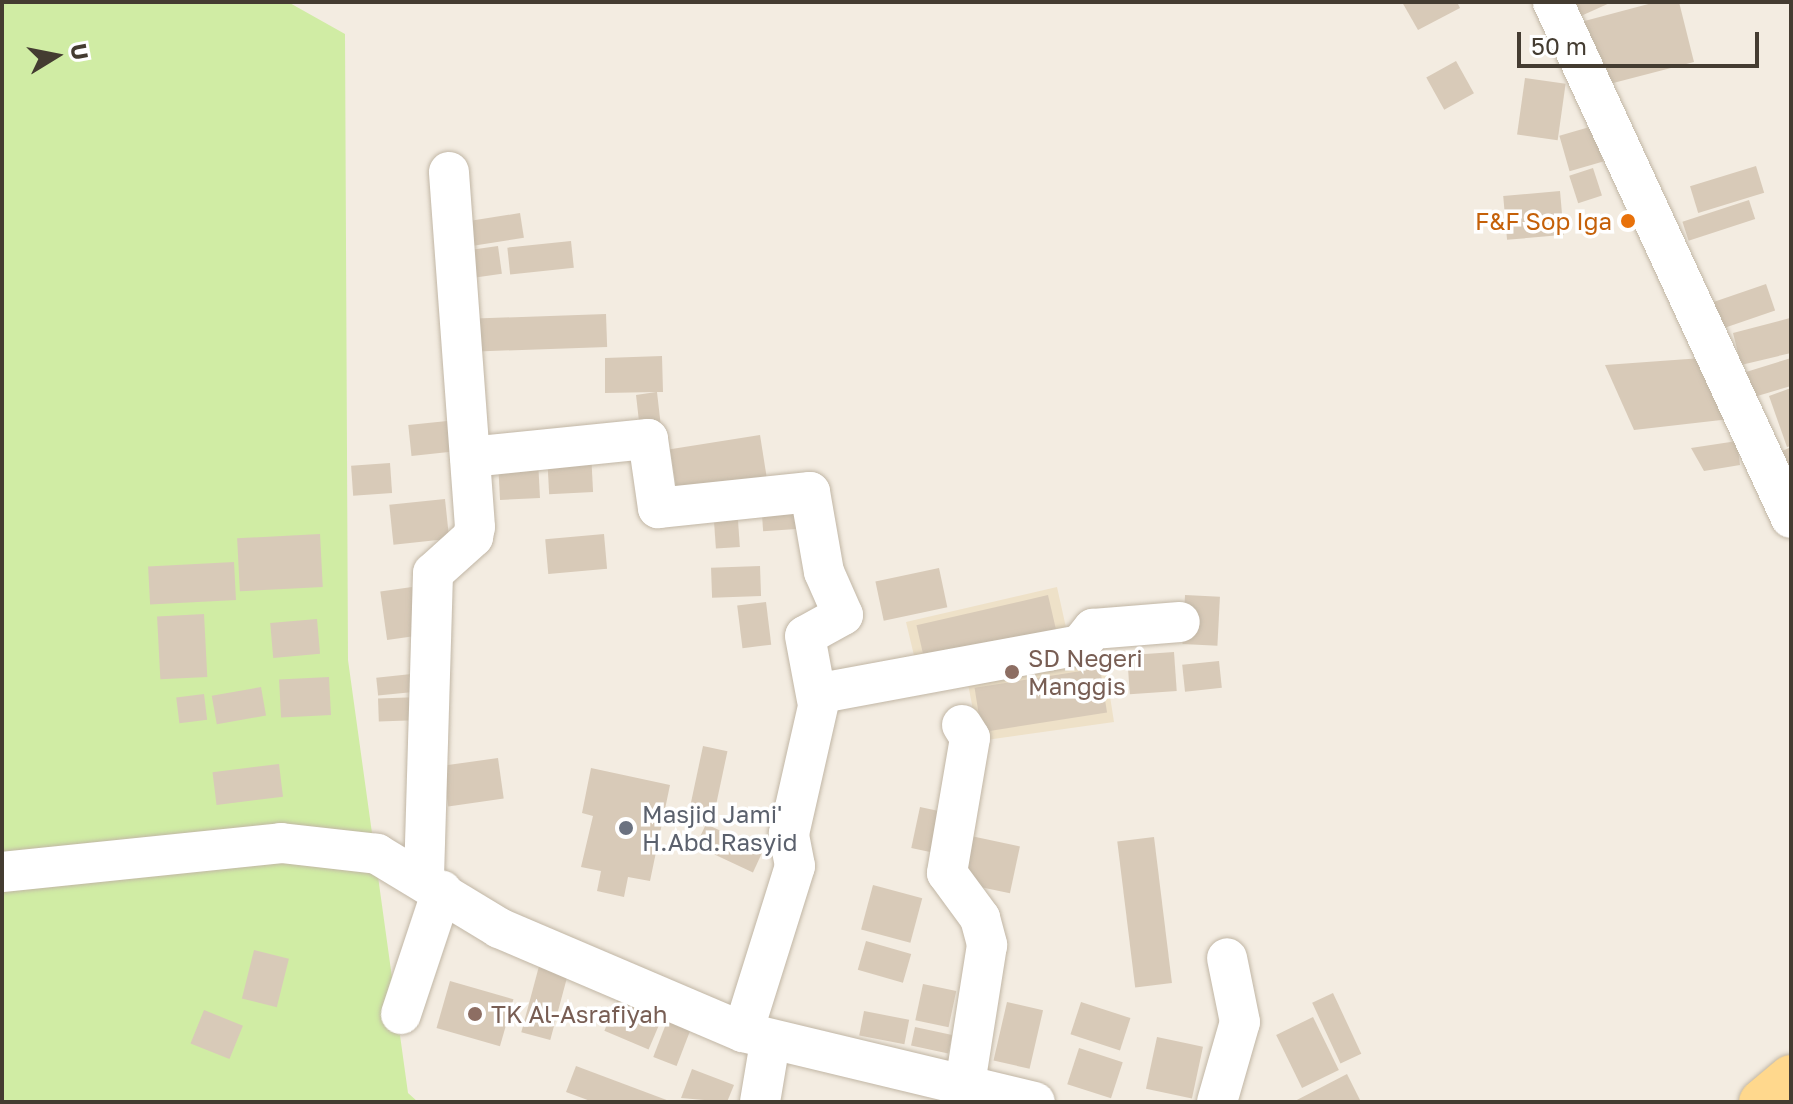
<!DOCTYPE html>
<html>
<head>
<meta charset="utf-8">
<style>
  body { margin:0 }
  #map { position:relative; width:1793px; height:1104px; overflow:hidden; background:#f3ece1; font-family:"Golos Text",sans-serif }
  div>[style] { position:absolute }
  .education>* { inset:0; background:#eee1c8 }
  .green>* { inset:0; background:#d0eca4 }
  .building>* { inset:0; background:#d8cab8; transform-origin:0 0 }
  .roads { filter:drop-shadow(0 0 2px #c1b6a5) drop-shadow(0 0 2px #c1b6a5) }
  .minor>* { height:40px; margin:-20px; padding:0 20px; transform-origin:20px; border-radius:20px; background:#fff }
  .major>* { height:44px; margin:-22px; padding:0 22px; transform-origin:22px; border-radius:22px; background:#ffd88d }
  .dots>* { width:22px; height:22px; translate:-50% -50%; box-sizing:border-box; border:4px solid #fff; border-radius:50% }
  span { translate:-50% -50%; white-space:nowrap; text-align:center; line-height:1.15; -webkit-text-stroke:7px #fff; paint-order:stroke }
  .food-label { font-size:24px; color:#c56008 }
  .right { translate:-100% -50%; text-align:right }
  .education-label { font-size:24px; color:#785e54 }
  .left { translate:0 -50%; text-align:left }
  .worship-label { font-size:24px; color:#5b616d }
  .frame { position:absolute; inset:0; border:4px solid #443c31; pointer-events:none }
  .north { position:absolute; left:16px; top:16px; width:80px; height:80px; -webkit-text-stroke:6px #fff; paint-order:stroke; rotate:80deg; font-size:22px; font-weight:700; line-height:32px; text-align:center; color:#443c31 }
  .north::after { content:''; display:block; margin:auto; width:28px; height:36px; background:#443c31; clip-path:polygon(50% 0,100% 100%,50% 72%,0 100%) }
  .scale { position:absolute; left:1517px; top:32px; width:242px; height:36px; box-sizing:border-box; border:4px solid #443c31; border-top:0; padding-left:10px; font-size:24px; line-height:28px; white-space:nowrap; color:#443c31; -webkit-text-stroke:6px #fff; paint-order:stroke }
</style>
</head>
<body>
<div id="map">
  <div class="education">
    <div style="clip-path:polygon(1057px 587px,1069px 641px,1084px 660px,1104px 658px,1114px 722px,979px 741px,968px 684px,922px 689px,906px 622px)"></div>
  </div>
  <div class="green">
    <div style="clip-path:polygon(2px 2px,288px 2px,345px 34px,348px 660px,408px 1093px,418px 1102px,2px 1102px)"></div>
  </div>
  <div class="building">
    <div style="clip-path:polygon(1402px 2px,1457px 2px,1460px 8px,1418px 30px)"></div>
    <div style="clip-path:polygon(1563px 2px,1612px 2px,1572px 20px)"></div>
    <div style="clip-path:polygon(1656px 2px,1679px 2px,1694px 62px,1594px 88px,1577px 23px)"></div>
    <div style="left:1456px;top:61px;width:37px;height:34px;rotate:61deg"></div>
    <div style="left:1525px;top:78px;width:41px;height:57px;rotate:8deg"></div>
    <div style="left:1593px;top:126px;width:37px;height:35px;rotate:74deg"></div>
    <div style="left:1756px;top:166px;width:28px;height:69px;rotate:73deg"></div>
    <div style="left:1593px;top:168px;width:29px;height:25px;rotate:72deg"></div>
    <div style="left:1560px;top:191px;width:44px;height:57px;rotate:85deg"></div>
    <div style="left:1749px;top:200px;width:20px;height:70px;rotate:72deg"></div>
    <div style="left:520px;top:213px;width:25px;height:53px;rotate:81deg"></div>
    <div style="left:571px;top:241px;width:27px;height:64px;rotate:84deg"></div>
    <div style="left:498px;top:246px;width:28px;height:32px;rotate:82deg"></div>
    <div style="left:1766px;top:284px;width:28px;height:57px;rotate:71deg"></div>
    <div style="left:606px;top:314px;width:33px;height:130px;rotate:88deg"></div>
    <div style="clip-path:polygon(1790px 318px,1791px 353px,1741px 365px,1733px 333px)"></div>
    <div style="clip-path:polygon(662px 356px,663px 392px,657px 392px,662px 436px,641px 439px,636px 395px,656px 392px,605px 393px,605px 358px)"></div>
    <div style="clip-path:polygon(1702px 358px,1730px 419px,1634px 430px,1605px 365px)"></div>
    <div style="clip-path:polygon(1791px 358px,1791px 386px,1754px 397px,1746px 372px)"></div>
    <div style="clip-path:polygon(1791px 388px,1791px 446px,1787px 447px,1769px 396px)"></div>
    <div style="left:457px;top:420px;width:31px;height:49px;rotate:84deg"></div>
    <div style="left:760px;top:435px;width:54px;height:91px;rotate:81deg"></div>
    <div style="clip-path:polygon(1737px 441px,1740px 465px,1704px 471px,1691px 448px)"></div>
    <div style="clip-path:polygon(1791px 447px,1791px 479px,1780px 452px)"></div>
    <div style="left:591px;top:452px;width:40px;height:44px;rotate:87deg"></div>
    <div style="left:538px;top:460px;width:38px;height:40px;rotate:87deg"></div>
    <div style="left:390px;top:463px;width:30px;height:39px;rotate:86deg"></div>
    <div style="left:445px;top:499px;width:40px;height:56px;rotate:84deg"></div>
    <div style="left:809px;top:499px;width:29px;height:48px;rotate:86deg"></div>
    <div style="left:737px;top:506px;width:41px;height:24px;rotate:86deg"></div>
    <div style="left:320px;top:534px;width:53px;height:83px;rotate:87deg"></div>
    <div style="left:604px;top:534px;width:35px;height:59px;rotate:85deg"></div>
    <div style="left:234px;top:562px;width:38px;height:86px;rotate:87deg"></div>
    <div style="left:760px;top:566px;width:30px;height:49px;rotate:88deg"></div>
    <div style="left:939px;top:568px;width:40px;height:65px;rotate:78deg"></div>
    <div style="left:412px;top:587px;width:49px;height:32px;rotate:82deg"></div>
    <div style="left:1048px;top:595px;width:44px;height:135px;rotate:77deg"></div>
    <div style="left:1185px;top:595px;width:35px;height:49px;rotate:3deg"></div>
    <div style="left:766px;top:602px;width:43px;height:29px;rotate:83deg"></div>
    <div style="left:204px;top:614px;width:63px;height:47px;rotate:87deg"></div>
    <div style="left:317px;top:619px;width:35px;height:47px;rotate:85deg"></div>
    <div style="left:1174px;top:652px;width:39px;height:47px;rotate:86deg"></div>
    <div style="left:1219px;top:661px;width:27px;height:37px;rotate:84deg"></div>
    <div style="left:1100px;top:668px;width:45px;height:127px;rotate:81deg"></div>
    <div style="left:421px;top:673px;width:18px;height:45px;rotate:84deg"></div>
    <div style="left:329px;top:677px;width:38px;height:50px;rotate:87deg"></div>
    <div style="left:261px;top:687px;width:29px;height:50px;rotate:80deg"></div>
    <div style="left:204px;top:694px;width:26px;height:28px;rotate:83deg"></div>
    <div style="left:421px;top:697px;width:23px;height:43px;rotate:88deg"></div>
    <div style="left:703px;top:746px;width:25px;height:67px;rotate:12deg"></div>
    <div style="left:498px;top:758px;width:41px;height:56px;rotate:82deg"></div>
    <div style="left:279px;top:764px;width:33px;height:67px;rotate:83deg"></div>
    <div style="clip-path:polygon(591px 768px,670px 785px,650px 881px,628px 877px,624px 897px,597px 891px,601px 871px,581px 867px,593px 816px,582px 813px)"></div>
    <div style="left:920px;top:807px;width:30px;height:42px;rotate:12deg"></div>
    <div style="left:706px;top:824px;width:63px;height:24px;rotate:25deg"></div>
    <div style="left:971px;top:836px;width:50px;height:48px;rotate:12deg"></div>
    <div style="left:1154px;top:837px;width:147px;height:37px;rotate:83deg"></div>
    <div style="left:873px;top:885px;width:51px;height:46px;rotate:15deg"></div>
    <div style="left:866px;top:941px;width:47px;height:30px;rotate:16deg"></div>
    <div style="left:254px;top:950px;width:36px;height:50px;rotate:14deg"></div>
    <div style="left:542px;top:955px;width:30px;height:80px;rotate:15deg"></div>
    <div style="left:450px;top:981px;width:66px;height:49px;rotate:16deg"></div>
    <div style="left:923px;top:984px;width:34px;height:37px;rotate:12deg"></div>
    <div style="left:1333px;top:993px;width:67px;height:23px;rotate:65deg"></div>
    <div style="left:620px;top:994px;width:48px;height:40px;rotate:23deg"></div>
    <div style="left:1007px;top:1002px;width:37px;height:60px;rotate:13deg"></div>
    <div style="left:1081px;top:1002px;width:52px;height:34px;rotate:18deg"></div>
    <div style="left:204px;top:1010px;width:42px;height:36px;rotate:22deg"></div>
    <div style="left:864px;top:1011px;width:46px;height:25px;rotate:11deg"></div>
    <div style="left:669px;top:1016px;width:25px;height:44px;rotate:21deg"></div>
    <div style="left:1313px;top:1017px;width:59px;height:41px;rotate:64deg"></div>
    <div style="left:915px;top:1027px;width:38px;height:19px;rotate:12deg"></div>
    <div style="left:1157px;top:1037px;width:47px;height:53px;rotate:12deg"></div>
    <div style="left:1079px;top:1048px;width:46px;height:38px;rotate:18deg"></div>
    <div style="clip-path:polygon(576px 1066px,672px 1102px,593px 1102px,566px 1092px)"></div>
    <div style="clip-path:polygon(692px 1069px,734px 1085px,727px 1102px,681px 1098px)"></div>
    <div style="clip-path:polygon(1347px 1074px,1361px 1102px,1293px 1102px)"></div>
  </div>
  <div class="roads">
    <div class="minor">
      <div style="left:1553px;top:2px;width:568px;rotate:65.24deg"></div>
      <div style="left:470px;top:457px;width:179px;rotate:-5.8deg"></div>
      <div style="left:648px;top:439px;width:70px;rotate:81.8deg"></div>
      <div style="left:658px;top:508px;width:153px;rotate:-6deg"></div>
      <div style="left:810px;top:492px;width:81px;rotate:80.1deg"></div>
      <div style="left:824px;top:572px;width:47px;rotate:66.2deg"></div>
      <div style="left:843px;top:615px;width:43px;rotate:151.1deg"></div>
      <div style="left:805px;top:636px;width:65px;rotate:79.4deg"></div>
      <div style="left:962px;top:725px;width:15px;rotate:58deg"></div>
      <div style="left:970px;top:738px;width:137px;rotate:99.7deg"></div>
      <div style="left:947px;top:873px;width:56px;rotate:53.7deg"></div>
      <div style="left:980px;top:918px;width:28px;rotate:75deg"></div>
      <div style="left:987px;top:945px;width:141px;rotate:99deg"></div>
      <div style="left:2px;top:872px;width:281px;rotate:-5.9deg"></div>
      <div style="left:281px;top:843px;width:97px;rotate:6.5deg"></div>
      <div style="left:377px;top:854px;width:143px;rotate:31.2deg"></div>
      <div style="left:499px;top:928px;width:265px;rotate:23.1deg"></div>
      <div style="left:743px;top:1032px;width:300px;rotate:13.5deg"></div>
      <div style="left:424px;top:877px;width:304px;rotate:-88.3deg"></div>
      <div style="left:433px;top:573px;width:54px;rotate:-42deg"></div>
      <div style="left:473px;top:537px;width:10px;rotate:-79deg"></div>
      <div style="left:475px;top:527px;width:356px;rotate:-94.2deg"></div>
      <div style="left:401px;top:1014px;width:130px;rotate:-71.6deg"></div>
      <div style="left:743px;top:1032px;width:174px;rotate:-72.6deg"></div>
      <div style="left:795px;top:866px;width:33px;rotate:-101deg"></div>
      <div style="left:789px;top:834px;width:145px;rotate:-77.2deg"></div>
      <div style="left:821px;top:693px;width:263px;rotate:-10.5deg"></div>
      <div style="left:1080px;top:645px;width:21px;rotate:-51deg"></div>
      <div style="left:1093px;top:629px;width:87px;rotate:-4.6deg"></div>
      <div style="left:760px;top:1102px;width:61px;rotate:-80.5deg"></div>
      <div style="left:1217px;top:1102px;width:83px;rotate:-74deg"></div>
      <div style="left:1240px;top:1022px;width:65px;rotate:-101.5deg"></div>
    </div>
    <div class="major">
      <div style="left:1761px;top:1102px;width:39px;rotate:-40deg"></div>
    </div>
  </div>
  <div class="dots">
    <div style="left:1628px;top:221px;background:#e8710a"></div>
    <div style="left:1012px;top:672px;background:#8d6e63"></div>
    <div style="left:626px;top:828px;background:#6b7280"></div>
    <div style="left:475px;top:1014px;background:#8d6e63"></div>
  </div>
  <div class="food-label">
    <span class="right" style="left:1612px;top:221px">F&amp;F Sop Iga</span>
  </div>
  <div class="education-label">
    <span class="left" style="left:1028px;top:672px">SD Negeri<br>Manggis</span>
    <span class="left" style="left:491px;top:1014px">TK Al-Asrafiyah</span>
  </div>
  <div class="worship-label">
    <span class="left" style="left:642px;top:828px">Masjid Jami'<br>H.Abd.Rasyid</span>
  </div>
  <div class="frame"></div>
  <div class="north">U</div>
  <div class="scale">50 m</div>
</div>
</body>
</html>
